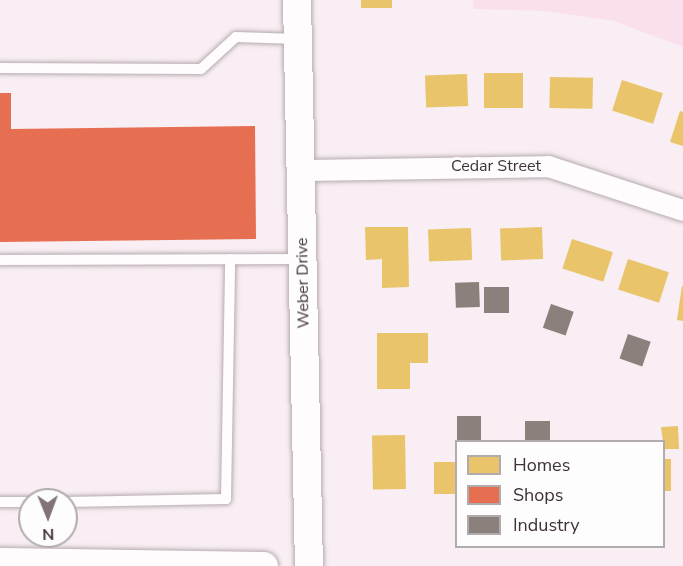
<!DOCTYPE html>
<html>
<head>
<meta charset="utf-8">
<style>
  body { margin:0 }
  #map { position:relative; width:683px; height:566px; overflow:hidden; background:#f8eef3; font-family:"Nunito Sans",sans-serif }
  div>[style] { position:absolute }
  .green>* { inset:0; background:#fae0ed }
  .homes>* { inset:0; background:#e9c46a; transform-origin:0 0 }
  .shops>* { inset:0; background:#e76f51 }
  .industry>* { inset:0; background:#8a817c; transform-origin:0 0 }
  .roads { filter:drop-shadow(0 0 2px #b6abb0) drop-shadow(0 0 2px #b6abb0) }
  .lane>* { height:10px; margin:-5px; padding:0 5px; transform-origin:5px; border-radius:5px; background:#fefcfd }
  .street>* { height:21px; margin:-10.5px; padding:0 10.5px; transform-origin:10.5px; border-radius:10.5px; background:#fefcfd }
  .secondary>* { height:28px; margin:-14px; padding:0 14px; transform-origin:14px; border-radius:14px; background:#fefcfd }
  span { translate:-50% -50%; white-space:nowrap; text-align:center; line-height:1.15; -webkit-text-stroke:6px #fdfdfd; paint-order:stroke }
  .street-label { font-size:16px; color:#3f3138 }
  .legend { position:absolute; left:455px; top:440px; width:210px; height:108px; box-sizing:border-box; background:#fdfdfd; border:2px solid #b1abae; margin:0; padding:8px 10px; list-style:none; font-size:18px; color:#3f3138 }
  .legend li { display:flex; align-items:center; gap:12px; height:30px }
  .legend b { width:30px; border:2px solid #b1abae }
  .north { position:absolute; left:18px; top:488px; width:60px; height:60px; box-sizing:border-box; background:#fdfdfd; border:2px solid #b1abae; border-radius:50%; rotate:179deg; font-size:16px; font-weight:700; line-height:24px; text-align:center; color:#3f3138 }
  .north::after { content:''; display:block; margin:auto; width:21px; height:27px; background:#807379; clip-path:polygon(50% 0,100% 100%,50% 72%,0 100%) }
</style>
</head>
<body>
<div id="map">
  <div class="green">
    <div style="clip-path:polygon(473px 0,683px 0,683px 47px,614px 21px,546px 11px,474px 9px)"></div>
  </div>
  <div class="homes">
    <div style="left:361px;top:0;width:31px;height:8px"></div>
    <div style="left:484px;top:73px;width:39px;height:35px"></div>
    <div style="left:467px;top:74px;width:32px;height:42px;rotate:88deg"></div>
    <div style="left:550px;top:77px;width:43px;height:31px;rotate:1deg"></div>
    <div style="left:622px;top:80px;width:43px;height:32px;rotate:18deg"></div>
    <div style="clip-path:polygon(680px 111px,683px 112px,683px 146px,670px 142px)"></div>
    <div style="clip-path:polygon(365px 227px,408px 227px,409px 287px,382px 288px,382px 259px,366px 260px)"></div>
    <div style="left:542px;top:227px;width:32px;height:42px;rotate:88deg"></div>
    <div style="left:471px;top:228px;width:32px;height:43px;rotate:88deg"></div>
    <div style="left:572px;top:239px;width:43px;height:31px;rotate:18deg"></div>
    <div style="left:628px;top:259px;width:43px;height:32px;rotate:18deg"></div>
    <div style="clip-path:polygon(682px 286px,683px 286px,683px 321px,677px 320px)"></div>
    <div style="clip-path:polygon(377px 333px,428px 333px,428px 363px,410px 363px,410px 389px,377px 389px)"></div>
    <div style="clip-path:polygon(678px 426px,679px 449px,664px 449px,661px 427px)"></div>
    <div style="left:405px;top:435px;width:54px;height:33px;rotate:89deg"></div>
    <div style="left:664px;top:459px;width:7px;height:32px"></div>
    <div style="left:456px;top:462px;width:32px;height:22px;rotate:90deg"></div>
  </div>
  <div class="shops">
    <div style="clip-path:polygon(0 93px,11px 93px,11px 129px,255px 126px,256px 239px,0 242px)"></div>
  </div>
  <div class="industry">
    <div style="left:479px;top:282px;width:25px;height:24px;rotate:88deg"></div>
    <div style="left:484px;top:287px;width:25px;height:26px"></div>
    <div style="left:551px;top:304px;width:24px;height:25px;rotate:19deg"></div>
    <div style="left:628px;top:334px;width:24px;height:26px;rotate:19deg"></div>
    <div style="left:457px;top:416px;width:24px;height:26px"></div>
    <div style="left:525px;top:421px;width:25px;height:21px"></div>
  </div>
  <div class="roads">
    <div class="lane">
      <div style="left:0;top:68px;width:201px;rotate:0.3deg"></div>
      <div style="left:201px;top:69px;width:47px;rotate:-42.4deg"></div>
      <div style="left:236px;top:37px;width:62px;rotate:1.8deg"></div>
      <div style="left:0;top:260px;width:302px;rotate:-0.2deg"></div>
      <div style="left:0;top:502px;width:30px"></div>
      <div style="left:66px;top:502px;width:160px;rotate:-1.1deg"></div>
      <div style="left:226px;top:499px;width:240px;rotate:-89deg"></div>
    </div>
    <div class="street">
      <div style="left:301px;top:170px;width:247px;rotate:-0.9deg"></div>
      <div style="left:548px;top:166px;width:142px;rotate:18.1deg"></div>
    </div>
    <div class="secondary">
      <div style="left:297px;top:0;width:566px;rotate:88.79deg"></div>
      <div style="left:0;top:562px;width:264px;rotate:0.9deg"></div>
    </div>
  </div>
  <div class="street-label">
    <span style="left:496px;top:166px">Cedar Street</span>
    <span style="left:303px;top:283px;rotate:-91deg">Weber Drive</span>
  </div>
  <ul class="legend">
  <li><b style="height:16px;background:#e9c46a"></b>Homes</li>
  <li><b style="height:16px;background:#e76f51"></b>Shops</li>
  <li><b style="height:16px;background:#8a817c"></b>Industry</li>
  </ul>
  <div class="north">N</div>
</div>
</body>
</html>
